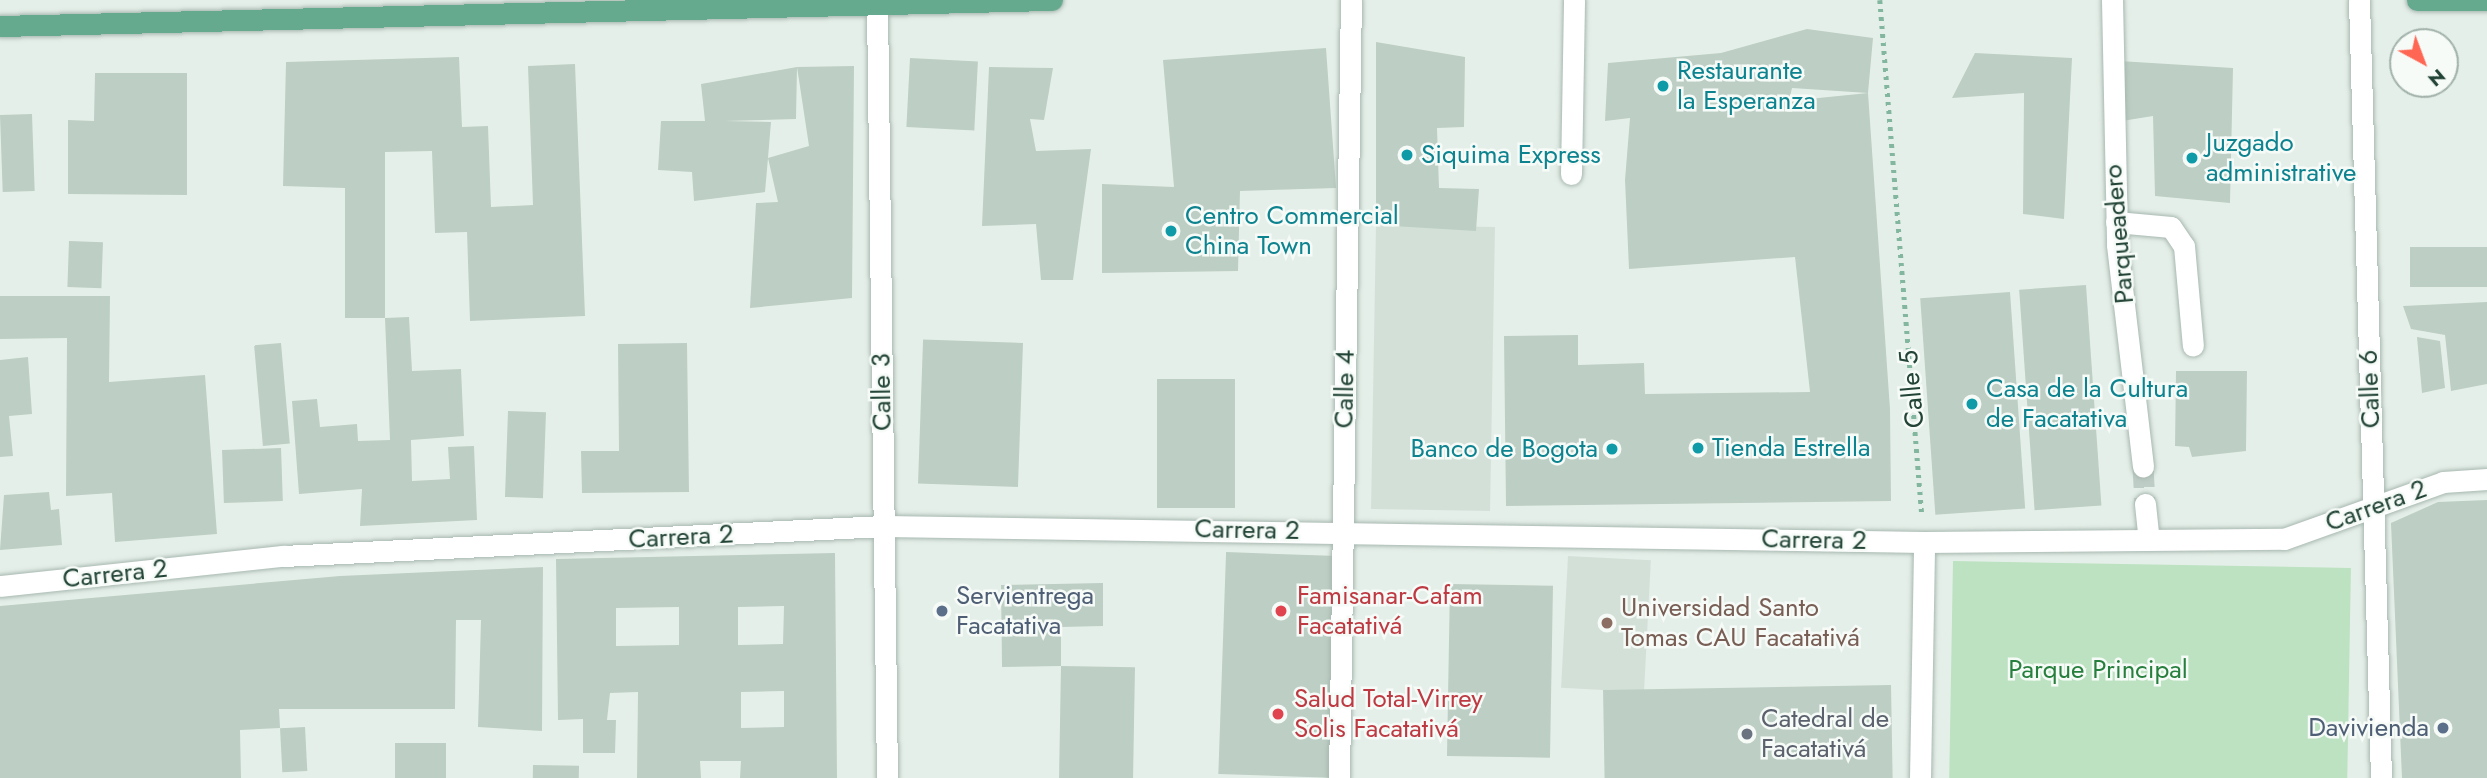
<!DOCTYPE html>
<html>
<head>
<meta charset="utf-8">
<style>
  body { margin:0 }
  #map { position:relative; width:2487px; height:778px; overflow:hidden; background:#e5efe9; font-family:Jost,sans-serif }
  div>[style] { position:absolute }
  .built>* { inset:0; background:#d3e0d8; transform-origin:0 0 }
  .green>* { inset:0; background:#bce2c1; transform-origin:0 0 }
  .building>* { inset:0; background:#bdcec4; transform-origin:0 0 }
  .minor-tunnel>* { height:21px; margin-top:-10.5px; transform-origin:0; background:repeating-linear-gradient(90deg,#becdc5 0 21px,transparent 0 31px) }
  .path>* { height:4.5px; margin-top:-2.25px; transform-origin:0; background:repeating-linear-gradient(90deg,#82b69e 0 3.5px,transparent 0 8.5px) }
  .roads { filter:drop-shadow(0 0 2px #a7b8b0) drop-shadow(0 0 2px #a7b8b0) }
  .minor>* { height:21px; margin:-10.5px; padding:0 10.5px; transform-origin:10.5px; border-radius:10.5px; background:#fff }
  .major>* { height:21px; margin:-10.5px; padding:0 10.5px; transform-origin:10.5px; border-radius:10.5px; background:#65a98e }
  .dots>* { width:19px; height:19px; translate:-50% -50%; box-sizing:border-box; border:4px solid #f6fbf8; border-radius:50% }
  span { translate:-50% -50%; white-space:nowrap; text-align:center; line-height:1.15; -webkit-text-stroke:5px #f6fbf8; paint-order:stroke }
  .culture-label { font-size:26px; color:#0d838f }
  .left { translate:0 -50%; text-align:left }
  .right { translate:-100% -50%; text-align:right }
  .street-label { font-size:26px; color:#224436 }
  .service-label { font-size:26px; color:#4e5e75 }
  .health-label { font-size:26px; color:#be3a42 }
  .education-label { font-size:26px; color:#785e54 }
  .park-label { font-size:26px; color:#277f3d }
  .worship-label { font-size:26px; color:#5b616d }
  .north { position:absolute; left:2389px; top:28px; width:70px; height:70px; box-sizing:border-box; background:#f6fbf8; border:2px solid #a1b2aa; border-radius:50%; rotate:139deg; font-size:19px; font-weight:700; line-height:28px; text-align:center; color:#224436 }
  .north::after { content:''; display:block; margin:auto; width:24px; height:32px; background:#ff6653; clip-path:polygon(50% 0,100% 100%,50% 72%,0 100%) }
</style>
</head>
<body>
<div id="map">
  <div class="built">
    <div style="left:1376px;top:225px;width:119px;height:284px;rotate:1deg"></div>
    <div style="left:1568px;top:556px;width:83px;height:132px;rotate:3deg"></div>
  </div>
  <div class="green">
    <div style="left:1953px;top:561px;width:398px;height:217px;rotate:1deg"></div>
  </div>
  <div class="building">
    <div style="clip-path:polygon(1807px 29px,1873px 38px,1868px 93px,1792px 88px,1789px 101px,1868px 93px,1890px 409px,1891px 501px,1506px 506px,1504px 336px,1578px 335px,1578px 365px,1644px 363px,1645px 394px,1810px 392px,1795px 257px,1629px 269px,1625px 180px,1630px 118px,1605px 121px,1608px 63px,1721px 53px)"></div>
    <div style="clip-path:polygon(1376px 42px,1465px 57px,1464px 127px,1437px 128px,1439px 188px,1479px 189px,1476px 231px,1376px 225px)"></div>
    <div style="clip-path:polygon(1326px 48px,1336px 188px,1240px 191px,1238px 271px,1102px 273px,1102px 184px,1174px 187px,1163px 60px)"></div>
    <div style="clip-path:polygon(1975px 53px,2072px 58px,2064px 219px,2023px 214px,2024px 93px,1952px 98px)"></div>
    <div style="clip-path:polygon(459px 57px,462px 127px,488px 126px,491px 207px,533px 205px,528px 66px,575px 64px,585px 316px,470px 321px,467px 232px,435px 233px,432px 151px,385px 152px,385px 318px,409px 317px,412px 371px,461px 369px,464px 436px,411px 440px,412px 481px,450px 479px,448px 447px,474px 446px,477px 520px,360px 526px,362px 489px,299px 494px,292px 401px,317px 399px,320px 427px,357px 424px,358px 441px,390px 440px,385px 318px,345px 318px,345px 188px,283px 186px,286px 62px)"></div>
    <div style="left:910px;top:58px;width:68px;height:69px;rotate:3deg"></div>
    <div style="clip-path:polygon(2119px 61px,2233px 68px,2230px 203px,2155px 196px,2153px 116px,2122px 121px)"></div>
    <div style="clip-path:polygon(evenodd,854px 66px,852px 298px,750px 308px,756px 203px,778px 202px,768px 158px,765px 192px,694px 201px,692px 172px,658px 170px,661px 121px,705px 121px,701px 84px,797px 67px,854px 66px,797px 67px,809px 146px,768px 158px,771px 122px,724px 121px,796px 119px,797px 67px)"></div>
    <div style="clip-path:polygon(989px 67px,1053px 68px,1044px 120px,1030px 119px,1036px 151px,1091px 149px,1073px 280px,1041px 280px,1036px 224px,982px 226px)"></div>
    <div style="clip-path:polygon(95px 73px,187px 73px,187px 195px,68px 194px,68px 120px,94px 121px)"></div>
    <div style="left:32px;top:114px;width:77px;height:32px;rotate:88deg"></div>
    <div style="left:69px;top:241px;width:34px;height:46px;rotate:2deg"></div>
    <div style="left:2487px;top:247px;width:40px;height:77px;rotate:90deg"></div>
    <div style="left:2086px;top:285px;width:221px;height:67px;rotate:86deg"></div>
    <div style="left:2010px;top:292px;width:217px;height:90px;rotate:86deg"></div>
    <div style="clip-path:polygon(0 296px,110px 296px,109px 382px,205px 375px,217px 534px,115px 542px,112px 493px,66px 496px,67px 338px,0 339px)"></div>
    <div style="clip-path:polygon(2487px 302px,2487px 384px,2451px 391px,2445px 335px,2411px 329px,2403px 306px)"></div>
    <div style="clip-path:polygon(2417px 337px,2440px 341px,2445px 388px,2422px 393px)"></div>
    <div style="left:281px;top:343px;width:101px;height:27px;rotate:85deg"></div>
    <div style="clip-path:polygon(687px 343px,689px 492px,582px 493px,581px 451px,619px 451px,618px 344px)"></div>
    <div style="left:1023px;top:343px;width:144px;height:100px;rotate:92deg"></div>
    <div style="clip-path:polygon(28px 357px,32px 414px,9px 416px,13px 456px,0 457px,0 360px)"></div>
    <div style="clip-path:polygon(2176px 371px,2247px 371px,2246px 451px,2192px 457px,2189px 447px,2175px 446px)"></div>
    <div style="left:1235px;top:379px;width:129px;height:78px;rotate:90deg"></div>
    <div style="left:508px;top:411px;width:38px;height:86px;rotate:2deg"></div>
    <div style="left:281px;top:448px;width:53px;height:59px;rotate:88deg"></div>
    <div style="clip-path:polygon(49px 492px,51px 510px,59px 509px,62px 545px,0 550px,4px 495px)"></div>
    <div style="clip-path:polygon(2487px 500px,2487px 778px,2402px 778px,2391px 523px,2438px 502px)"></div>
    <div style="clip-path:polygon(evenodd,835px 553px,837px 778px,740px 778px,741px 761px,700px 761px,701px 778px,637px 778px,638px 692px,610px 693px,607px 720px,616px 720px,615px 753px,583px 753px,583px 719px,558px 720px,556px 559px,835px 553px,784px 606px,783px 644px,738px 645px,738px 607px,784px 606px,835px 553px,679px 607px,679px 645px,616px 646px,616px 608px,679px 607px,835px 553px,784px 691px,784px 727px,741px 728px,741px 692px,784px 691px)"></div>
    <div style="left:1338px;top:556px;width:222px;height:112px;rotate:92deg"></div>
    <div style="clip-path:polygon(543px 567px,542px 731px,478px 727px,481px 620px,456px 620px,455px 709px,279px 709px,280px 728px,240px 730px,241px 778px,0 778px,0 606px,340px 576px)"></div>
    <div style="clip-path:polygon(1103px 583px,1103px 626px,1061px 627px,1061px 666px,1002px 667px,1001px 585px)"></div>
    <div style="left:1450px;top:584px;width:103px;height:172px;rotate:1deg"></div>
    <div style="left:1061px;top:666px;width:74px;height:112px;rotate:1deg"></div>
    <div style="left:1891px;top:685px;width:93px;height:288px;rotate:89deg"></div>
    <div style="left:305px;top:727px;width:44px;height:25px;rotate:87deg"></div>
    <div style="left:446px;top:743px;width:35px;height:51px;rotate:90deg"></div>
    <div style="left:533px;top:765px;width:46px;height:13px;rotate:1deg"></div>
  </div>
  <div class="minor-tunnel">
    <div style="left:2143px;top:466px;width:38px;rotate:87deg"></div>
  </div>
  <div class="path">
    <div style="left:1880px;top:0;width:517px;rotate:85.34deg"></div>
  </div>
  <div class="roads">
    <div class="minor">
      <div style="left:2112px;top:0;width:245px;rotate:88.8deg"></div>
      <div style="left:2117px;top:245px;width:223px;rotate:83.3deg"></div>
      <div style="left:2359px;top:0;width:778px;rotate:88.38deg"></div>
      <div style="left:877px;top:5px;width:773px;rotate:89.26deg"></div>
      <div style="left:1571px;top:174px;width:174px;rotate:-89deg"></div>
      <div style="left:2116px;top:222px;width:55px;rotate:5.2deg"></div>
      <div style="left:2171px;top:227px;width:23px;rotate:56deg"></div>
      <div style="left:2184px;top:246px;width:100px;rotate:84.9deg"></div>
      <div style="left:2145px;top:504px;width:36px;rotate:84deg"></div>
      <div style="left:0;top:586px;width:285px;rotate:-6.1deg"></div>
      <div style="left:283px;top:556px;width:602px;rotate:-2.86deg"></div>
      <div style="left:884px;top:526px;width:1040px;rotate:0.88deg"></div>
      <div style="left:1924px;top:542px;width:360px;rotate:-0.5deg"></div>
      <div style="left:2284px;top:539px;width:169px;rotate:-19.7deg"></div>
      <div style="left:2443px;top:482px;width:44px;rotate:-3.9deg"></div>
      <div style="left:1339px;top:778px;width:778px;rotate:-89.12deg"></div>
      <div style="left:1920px;top:778px;width:236px;rotate:-89deg"></div>
    </div>
    <div class="major">
      <div style="left:2417px;top:0;width:70px"></div>
      <div style="left:0;top:26px;width:1052px;rotate:-1.42deg"></div>
    </div>
  </div>
  <div class="dots">
    <div style="left:1663px;top:86px;background:#0f9aa8"></div>
    <div style="left:1407px;top:155px;background:#0f9aa8"></div>
    <div style="left:2192px;top:158px;background:#0f9aa8"></div>
    <div style="left:1171px;top:231px;background:#0f9aa8"></div>
    <div style="left:1972px;top:404px;background:#0f9aa8"></div>
    <div style="left:1698px;top:448px;background:#0f9aa8"></div>
    <div style="left:1612px;top:449px;background:#0f9aa8"></div>
    <div style="left:942px;top:611px;background:#5c6f8a"></div>
    <div style="left:1281px;top:611px;background:#e0444e"></div>
    <div style="left:1607px;top:623px;background:#8d6e63"></div>
    <div style="left:1278px;top:714px;background:#e0444e"></div>
    <div style="left:2443px;top:728px;background:#5c6f8a"></div>
    <div style="left:1747px;top:734px;background:#6b7280"></div>
  </div>
  <div class="culture-label">
    <span class="left" style="left:1677px;top:86px">Restaurante<br>la Esperanza</span>
    <span class="left" style="left:2206px;top:158px">Juzgado<br>administrative</span>
    <span class="left" style="left:1421px;top:155px">Siquima Express</span>
    <span class="left" style="left:1185px;top:231px">Centro Commercial<br>China Town</span>
    <span class="left" style="left:1986px;top:404px">Casa de la Cultura<br>de Facatativa</span>
    <span class="left" style="left:1712px;top:448px">Tienda Estrella</span>
    <span class="right" style="left:1598px;top:449px">Banco de Bogota</span>
  </div>
  <div class="street-label">
    <span style="left:2119px;top:234px;rotate:-95deg">Parqueadero</span>
    <span style="left:1345px;top:389px;rotate:-89deg">Calle 4</span>
    <span style="left:1912px;top:389px;rotate:-95deg">Calle 5</span>
    <span style="left:2370px;top:389px;rotate:-92deg">Calle 6</span>
    <span style="left:882px;top:392px;rotate:-91deg">Calle 3</span>
    <span style="left:2376px;top:506px;rotate:-20deg">Carrera 2</span>
    <span style="left:1247px;top:530px;rotate:1deg">Carrera 2</span>
    <span style="left:681px;top:537px;rotate:-3deg">Carrera 2</span>
    <span style="left:1814px;top:540px;rotate:1deg">Carrera 2</span>
    <span style="left:115px;top:574px;rotate:-6deg">Carrera 2</span>
  </div>
  <div class="service-label">
    <span class="left" style="left:956px;top:611px">Servientrega<br>Facatativa</span>
    <span class="right" style="left:2429px;top:728px">Davivienda</span>
  </div>
  <div class="health-label">
    <span class="left" style="left:1297px;top:611px">Famisanar-Cafam<br>Facatativá</span>
    <span class="left" style="left:1294px;top:714px">Salud Total-Virrey<br>Solis Facatativá</span>
  </div>
  <div class="education-label">
    <span class="left" style="left:1621px;top:623px">Universidad Santo<br>Tomas CAU Facatativá</span>
  </div>
  <div class="park-label">
    <span style="left:2098px;top:670px">Parque Principal</span>
  </div>
  <div class="worship-label">
    <span class="left" style="left:1761px;top:734px">Catedral de<br>Facatativá</span>
  </div>
  <div class="north">N</div>
</div>
</body>
</html>
